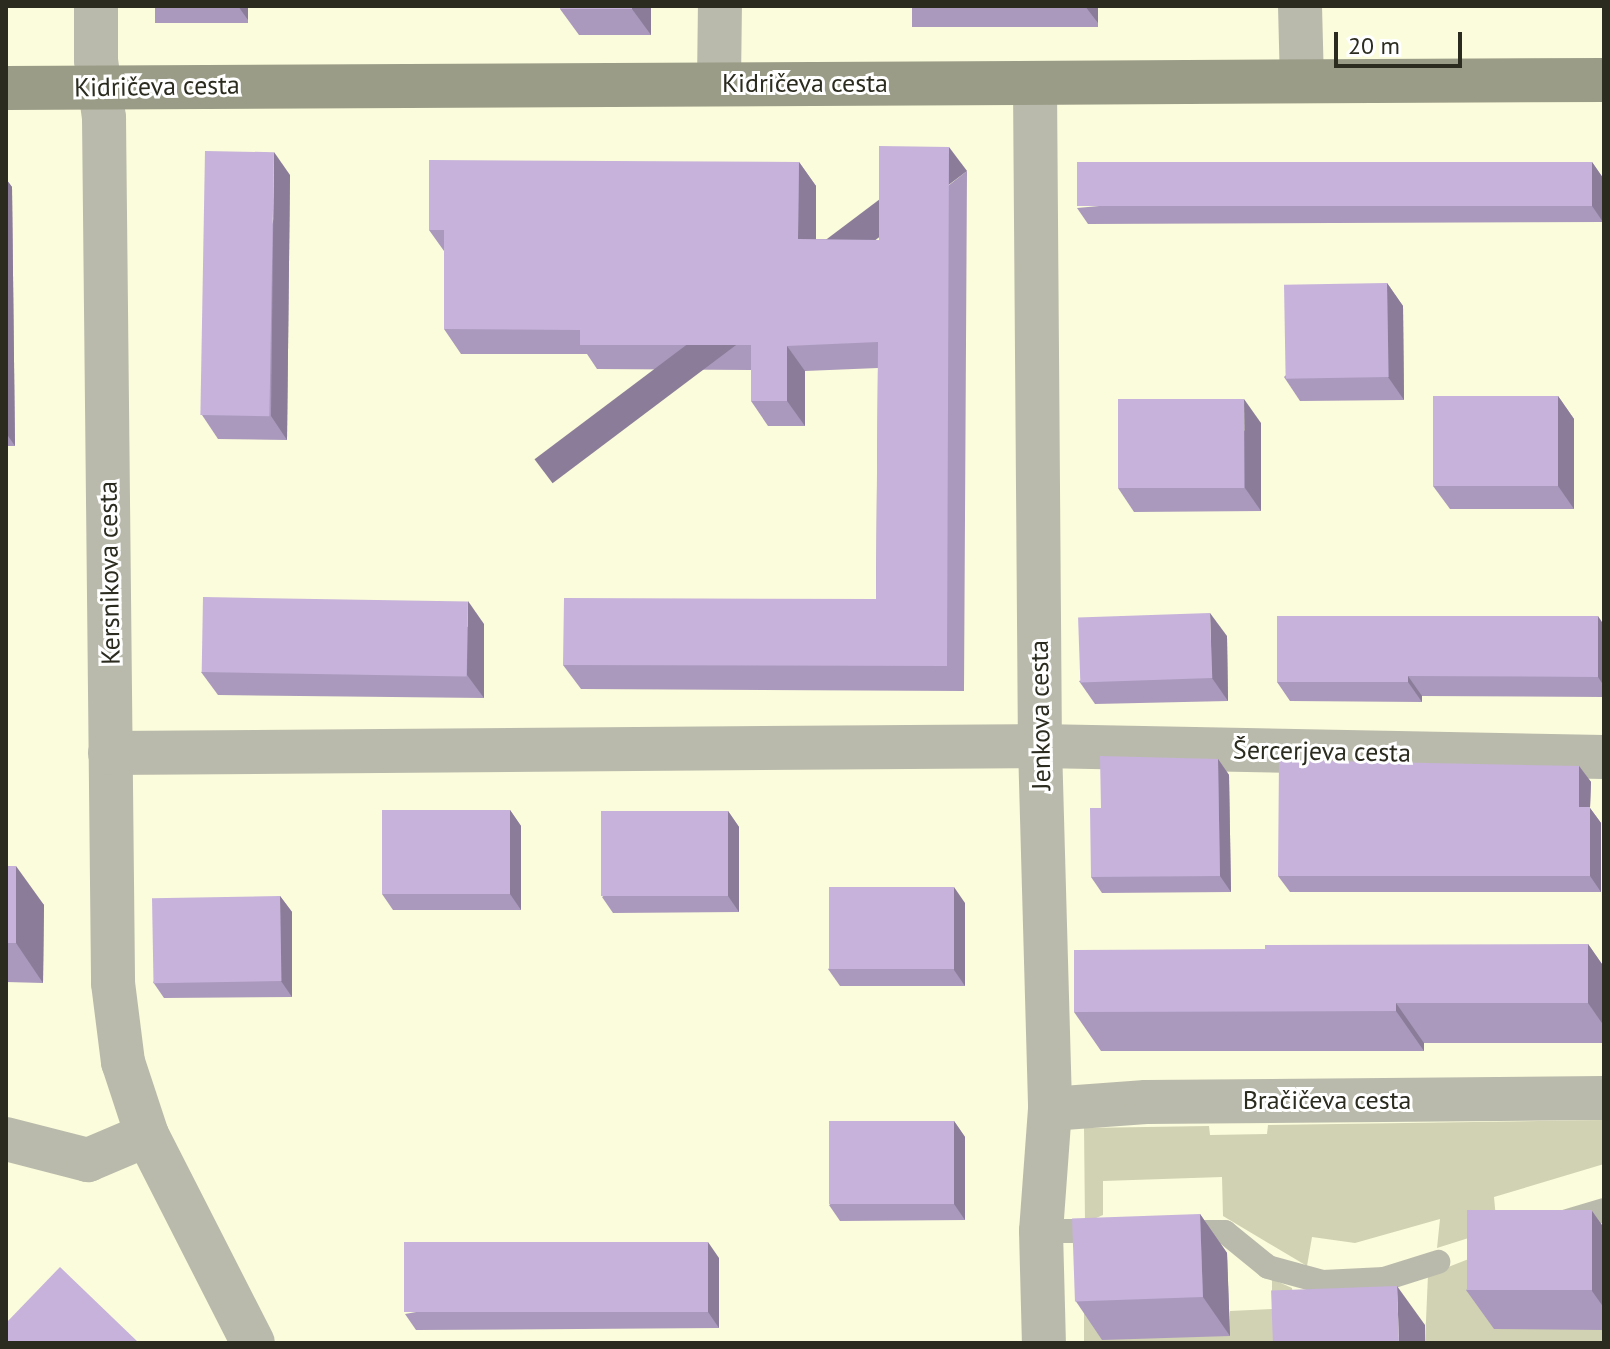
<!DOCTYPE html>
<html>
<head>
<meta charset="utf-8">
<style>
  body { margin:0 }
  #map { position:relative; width:1610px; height:1349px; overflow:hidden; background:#fbfcdb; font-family:"PT Sans",sans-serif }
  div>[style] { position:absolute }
  .green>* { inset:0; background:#d1d2b3 }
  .service>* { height:24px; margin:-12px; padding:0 12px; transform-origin:12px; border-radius:12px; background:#babaac }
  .minor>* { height:44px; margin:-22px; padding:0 22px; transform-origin:22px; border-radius:22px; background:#babaac }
  .secondary>* { height:44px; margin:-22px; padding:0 22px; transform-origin:22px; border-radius:22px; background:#9b9c87 }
  .wall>* { inset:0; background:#aa99bc; transform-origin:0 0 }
  .shaded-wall>* { inset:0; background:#8b7d99; transform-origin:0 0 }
  .building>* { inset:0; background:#c6b2db; transform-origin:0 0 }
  span { translate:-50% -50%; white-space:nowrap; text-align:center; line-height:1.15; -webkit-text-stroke:6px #fff; paint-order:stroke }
  .street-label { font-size:26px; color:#2b2b1f }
  .frame { position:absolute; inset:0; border:8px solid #2b2b1f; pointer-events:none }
  .scale { position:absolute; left:1334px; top:32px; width:128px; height:36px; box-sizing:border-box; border:4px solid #2b2b1f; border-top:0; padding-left:10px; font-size:24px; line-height:28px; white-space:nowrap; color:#2b2b1f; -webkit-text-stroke:6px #fff; paint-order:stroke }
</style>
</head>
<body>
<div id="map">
  <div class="green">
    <div style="clip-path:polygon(1604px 1120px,1604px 1164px,1494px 1197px,1497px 1229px,1437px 1248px,1440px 1219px,1355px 1243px,1312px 1237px,1307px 1266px,1223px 1216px,1222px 1177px,1103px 1181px,1103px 1215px,1085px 1223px,1084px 1128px,1209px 1126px,1210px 1135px,1267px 1134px,1268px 1125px)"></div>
    <div style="clip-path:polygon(1084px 1246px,1230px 1336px,1230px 1311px,1272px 1309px,1272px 1279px,1292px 1288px,1299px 1343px,1084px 1343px)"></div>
    <div style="clip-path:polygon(1494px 1249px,1604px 1330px,1604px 1343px,1425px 1343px,1428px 1275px)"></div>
  </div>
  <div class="service">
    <div style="left:1564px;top:1222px;width:42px;rotate:-16.7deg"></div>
    <div style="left:1041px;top:1231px;width:64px"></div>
    <div style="left:1182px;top:1232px;width:43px"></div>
    <div style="left:1225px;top:1232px;width:55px;rotate:39.1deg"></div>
    <div style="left:1268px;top:1267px;width:57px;rotate:15.3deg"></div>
    <div style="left:1323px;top:1282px;width:61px;rotate:-2.8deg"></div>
    <div style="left:1384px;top:1279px;width:57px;rotate:-17.5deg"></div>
  </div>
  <div class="minor">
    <div style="left:96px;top:6px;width:54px;rotate:90deg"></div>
    <div style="left:96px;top:60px;width:59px;rotate:82.1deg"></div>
    <div style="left:104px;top:118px;width:865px;rotate:89.4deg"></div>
    <div style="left:113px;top:983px;width:80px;rotate:82.8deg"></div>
    <div style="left:123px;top:1062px;width:77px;rotate:71.8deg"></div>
    <div style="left:147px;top:1135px;width:233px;rotate:63deg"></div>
    <div style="left:1300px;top:6px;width:75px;rotate:88.5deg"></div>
    <div style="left:719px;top:83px;width:77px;rotate:-89.3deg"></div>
    <div style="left:1035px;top:87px;width:659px;rotate:89.57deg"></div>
    <div style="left:1040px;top:746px;width:363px;rotate:88.4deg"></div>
    <div style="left:1050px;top:1109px;width:122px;rotate:94.2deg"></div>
    <div style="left:1041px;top:1231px;width:112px;rotate:88.5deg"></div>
    <div style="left:110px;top:753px;width:930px;rotate:-0.43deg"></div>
    <div style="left:1040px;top:746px;width:564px;rotate:1.12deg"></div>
    <div style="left:1050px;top:1109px;width:96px;rotate:-4.2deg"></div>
    <div style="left:1146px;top:1102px;width:458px;rotate:-0.5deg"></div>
    <div style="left:6px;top:1139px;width:85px;rotate:14.4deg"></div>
    <div style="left:88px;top:1160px;width:64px;rotate:-23deg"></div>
  </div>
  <div class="secondary">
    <div style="left:6px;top:88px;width:1598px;rotate:-0.29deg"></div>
  </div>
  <div class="wall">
    <div style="left:155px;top:6px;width:93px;height:17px"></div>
    <div style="clip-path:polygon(651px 6px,651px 35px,579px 35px,560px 9px)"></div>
    <div style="left:912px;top:6px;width:186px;height:21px"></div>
    <div style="clip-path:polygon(799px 162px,816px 186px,816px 239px,879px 240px,967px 171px,964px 691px,581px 689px,563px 665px,876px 599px,878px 368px,805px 371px,805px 426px,768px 426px,751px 401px,751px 370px,597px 369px,587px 354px,461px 354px,444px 329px,444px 251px,429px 230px)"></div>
    <div style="clip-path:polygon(1592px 162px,1603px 178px,1603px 222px,1088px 224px,1077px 208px)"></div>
    <div style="clip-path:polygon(290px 175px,287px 440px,218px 439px,202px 415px)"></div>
    <div style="clip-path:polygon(6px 179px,12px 187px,15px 446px,6px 446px)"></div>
    <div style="clip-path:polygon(1387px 283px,1403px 306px,1404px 400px,1300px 401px,1284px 377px)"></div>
    <div style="clip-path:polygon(1558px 396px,1574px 419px,1574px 509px,1450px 509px,1433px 486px)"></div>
    <div style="clip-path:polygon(1261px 423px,1261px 511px,1134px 512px,1118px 488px)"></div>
    <div style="clip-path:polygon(484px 624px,484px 698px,218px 695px,201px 672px)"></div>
    <div style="clip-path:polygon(1604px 625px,1604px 697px,1422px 696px,1422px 702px,1290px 701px,1277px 682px)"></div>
    <div style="clip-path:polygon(1227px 636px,1228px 701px,1095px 704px,1079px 681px)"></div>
    <div style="clip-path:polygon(1218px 759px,1229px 775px,1231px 892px,1102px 893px,1091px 877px,1101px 808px)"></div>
    <div style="clip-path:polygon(1579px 766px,1591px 782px,1590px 808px,1601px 823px,1601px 892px,1290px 892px,1278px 876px)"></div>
    <div style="clip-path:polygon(510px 810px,521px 826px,521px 910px,393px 910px,382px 894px)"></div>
    <div style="clip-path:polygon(728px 811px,739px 827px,739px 912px,613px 913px,602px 897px)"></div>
    <div style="clip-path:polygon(6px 866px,44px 905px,43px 983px,6px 982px)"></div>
    <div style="clip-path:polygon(280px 896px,292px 912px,292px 997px,164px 998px,153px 982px)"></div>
    <div style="clip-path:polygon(965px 903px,965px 986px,840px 986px,828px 969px)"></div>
    <div style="clip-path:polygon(1588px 944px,1604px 967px,1604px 1043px,1424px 1043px,1424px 1051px,1101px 1051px,1074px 1012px)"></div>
    <div style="clip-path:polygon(954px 1121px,965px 1137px,965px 1220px,840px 1221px,829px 1205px)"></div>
    <div style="clip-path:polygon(1592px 1211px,1604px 1228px,1604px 1330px,1494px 1329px,1466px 1290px)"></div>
    <div style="clip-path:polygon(1200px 1214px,1227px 1253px,1230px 1336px,1102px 1340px,1075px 1300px)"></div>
    <div style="clip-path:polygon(719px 1258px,719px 1328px,416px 1330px,405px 1314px)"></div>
  </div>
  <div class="shaded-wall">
    <div style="clip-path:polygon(238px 6px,248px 6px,248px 20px)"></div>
    <div style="clip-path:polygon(632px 6px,651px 6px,651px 35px,632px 9px)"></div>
    <div style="clip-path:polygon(1085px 6px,1098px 6px,1098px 23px)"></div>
    <div style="left:949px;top:147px;width:30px;height:519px;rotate:53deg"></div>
    <div style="clip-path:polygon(274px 152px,290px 175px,287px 440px,271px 416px)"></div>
    <div style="clip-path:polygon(799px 162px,816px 186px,816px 264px,798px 239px)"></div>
    <div style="clip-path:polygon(1592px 162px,1603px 178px,1603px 222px,1592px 206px)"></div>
    <div style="clip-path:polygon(6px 179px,12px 187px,15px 446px,6px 433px)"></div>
    <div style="clip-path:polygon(1387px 283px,1403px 306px,1404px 400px,1388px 377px)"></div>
    <div style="clip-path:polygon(787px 346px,805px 371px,805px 426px,787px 401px)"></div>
    <div style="clip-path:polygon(1558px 396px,1574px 419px,1574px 509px,1558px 486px)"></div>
    <div style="clip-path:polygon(1244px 399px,1261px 423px,1261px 511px,1245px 488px)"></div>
    <div style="clip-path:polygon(468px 601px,484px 624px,484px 698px,467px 675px)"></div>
    <div style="clip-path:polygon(1210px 613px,1227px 636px,1228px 701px,1212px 678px)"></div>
    <div style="clip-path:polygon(1598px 616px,1604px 625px,1604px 686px,1598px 677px)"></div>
    <div style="clip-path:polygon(1408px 676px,1422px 696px,1422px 702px,1408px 682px)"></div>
    <div style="clip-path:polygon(1218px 759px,1229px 775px,1231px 892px,1220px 876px)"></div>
    <div style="clip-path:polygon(1579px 766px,1591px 782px,1590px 808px,1601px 823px,1601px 892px,1590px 876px,1579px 807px)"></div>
    <div style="clip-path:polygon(510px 810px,521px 826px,521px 910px,510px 894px)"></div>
    <div style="clip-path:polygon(728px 811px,739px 827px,739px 912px,728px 896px)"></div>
    <div style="clip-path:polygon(16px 866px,44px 905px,43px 983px,16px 943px)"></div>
    <div style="clip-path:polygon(954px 887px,965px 903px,965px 986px,954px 970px)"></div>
    <div style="clip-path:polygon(280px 896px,292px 912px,292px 997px,281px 981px)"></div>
    <div style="clip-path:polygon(1588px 944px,1604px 967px,1604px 1026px,1588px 1003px)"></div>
    <div style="clip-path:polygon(1396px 1003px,1424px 1043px,1424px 1051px,1396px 1011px)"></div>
    <div style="clip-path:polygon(954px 1121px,965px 1137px,965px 1220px,954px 1204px)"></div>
    <div style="clip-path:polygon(1592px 1211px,1604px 1228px,1604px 1308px,1592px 1291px)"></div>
    <div style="clip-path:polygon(1200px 1214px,1227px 1253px,1230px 1336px,1203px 1297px)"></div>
    <div style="clip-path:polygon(708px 1242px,719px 1258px,719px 1328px,708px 1312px)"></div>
    <div style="clip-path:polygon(1397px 1286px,1425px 1325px,1425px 1343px,1399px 1343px)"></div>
  </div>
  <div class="building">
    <div style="left:560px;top:6px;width:72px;height:3px"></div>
    <div style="clip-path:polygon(879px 146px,949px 147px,947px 666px,563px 665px,564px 598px,876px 599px,878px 342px,787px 346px,787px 401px,751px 401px,751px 345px,580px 345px,580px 330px,444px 329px,444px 230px,429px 230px,429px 160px,799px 162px,798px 239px,879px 240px)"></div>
    <div style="left:205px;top:151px;width:69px;height:264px;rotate:1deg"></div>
    <div style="left:1592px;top:162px;width:44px;height:515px;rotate:90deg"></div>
    <div style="left:1387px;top:283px;width:94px;height:103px;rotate:89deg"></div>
    <div style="left:1433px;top:396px;width:125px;height:90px"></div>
    <div style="left:1118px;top:399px;width:126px;height:89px"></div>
    <div style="left:203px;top:597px;width:265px;height:75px;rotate:1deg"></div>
    <div style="left:1210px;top:613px;width:65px;height:132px;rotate:88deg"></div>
    <div style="clip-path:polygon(1277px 616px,1598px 616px,1598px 677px,1408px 676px,1408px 682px,1277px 682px)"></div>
    <div style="clip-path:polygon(1100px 756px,1218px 759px,1220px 876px,1091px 877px,1090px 808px,1101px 808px)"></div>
    <div style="clip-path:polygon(1279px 760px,1579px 766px,1579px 807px,1590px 807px,1590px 876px,1278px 876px)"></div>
    <div style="left:382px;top:810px;width:128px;height:84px"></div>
    <div style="left:728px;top:811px;width:85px;height:127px;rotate:90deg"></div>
    <div style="left:6px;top:866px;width:10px;height:77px"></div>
    <div style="left:829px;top:887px;width:125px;height:82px"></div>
    <div style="left:280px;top:896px;width:85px;height:128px;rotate:89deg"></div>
    <div style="clip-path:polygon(1588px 944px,1588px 1003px,1396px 1003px,1396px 1011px,1074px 1012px,1074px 950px,1265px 949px,1265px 945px)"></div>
    <div style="left:954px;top:1121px;width:83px;height:125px;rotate:90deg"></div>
    <div style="left:1467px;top:1210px;width:125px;height:80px"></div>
    <div style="left:1200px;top:1214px;width:83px;height:128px;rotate:88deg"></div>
    <div style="left:708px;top:1242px;width:70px;height:304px;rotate:90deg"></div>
    <div style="clip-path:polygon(60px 1267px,139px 1343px,6px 1343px,6px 1323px)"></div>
    <div style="left:1397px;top:1286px;width:57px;height:126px;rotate:88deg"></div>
  </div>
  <div class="street-label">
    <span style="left:805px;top:83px">Kidričeva cesta</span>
    <span style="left:157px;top:86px;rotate:-1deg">Kidričeva cesta</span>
    <span style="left:109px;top:573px;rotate:-91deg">Kersnikova cesta</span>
    <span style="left:1040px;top:715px;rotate:-91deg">Jenkova cesta</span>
    <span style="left:1322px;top:751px;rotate:1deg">Šercerjeva cesta</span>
    <span style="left:1327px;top:1100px">Bračičeva cesta</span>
  </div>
  <div class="frame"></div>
  <div class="scale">20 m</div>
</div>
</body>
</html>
